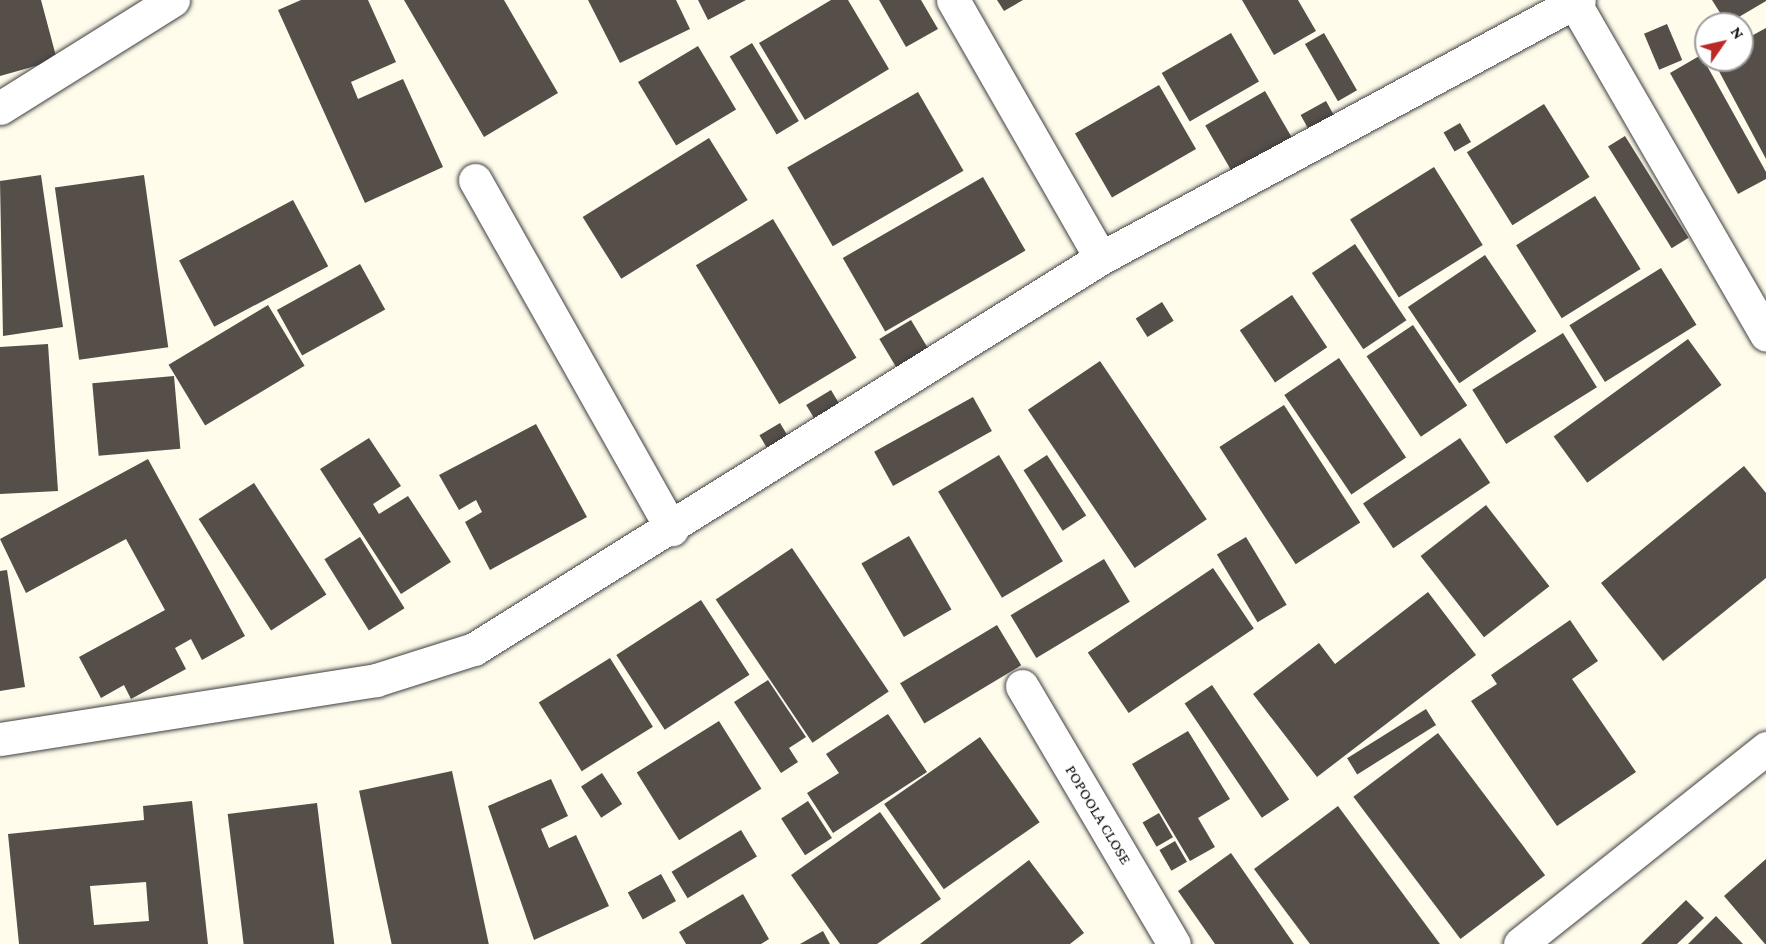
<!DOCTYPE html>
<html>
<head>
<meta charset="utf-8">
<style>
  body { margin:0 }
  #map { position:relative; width:1766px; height:944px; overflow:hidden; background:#fffcec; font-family:"Crimson Pro",serif }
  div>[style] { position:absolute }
  .building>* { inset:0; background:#554e49; transform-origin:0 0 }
  .roads { filter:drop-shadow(0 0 2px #3f3f3f) drop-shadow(0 0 2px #3f3f3f) }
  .street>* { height:33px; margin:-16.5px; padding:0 16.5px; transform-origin:16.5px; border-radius:16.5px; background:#fff }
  span { translate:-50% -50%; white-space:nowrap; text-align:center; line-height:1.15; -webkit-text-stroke:6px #fff; paint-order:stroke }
  .street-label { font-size:16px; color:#0c0c0c }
  .north { position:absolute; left:1694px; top:12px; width:60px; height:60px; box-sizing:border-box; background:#fff; border:2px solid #9e9e9e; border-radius:50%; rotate:56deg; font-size:16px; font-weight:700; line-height:24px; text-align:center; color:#0c0c0c }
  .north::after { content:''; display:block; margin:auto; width:21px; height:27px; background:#ba2a27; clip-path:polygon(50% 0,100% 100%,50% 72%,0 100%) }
</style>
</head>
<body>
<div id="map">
  <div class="building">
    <div style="clip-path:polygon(0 0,41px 0,57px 60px,0 76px)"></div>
    <div style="clip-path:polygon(301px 0,368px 0,396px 62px,351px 82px,358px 99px,403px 79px,443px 167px,365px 203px,278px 10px)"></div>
    <div style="clip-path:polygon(404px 0,504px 0,558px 93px,484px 137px)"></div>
    <div style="clip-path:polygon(588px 0,676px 0,690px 29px,620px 63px)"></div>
    <div style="clip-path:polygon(698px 0,746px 0,708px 20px)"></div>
    <div style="clip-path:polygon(831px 0,848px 0,889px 69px,805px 120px,759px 43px)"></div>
    <div style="clip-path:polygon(879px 0,921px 0,938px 29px,906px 47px)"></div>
    <div style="clip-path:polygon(997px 0,1023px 0,1004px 11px)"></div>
    <div style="clip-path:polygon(1242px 0,1298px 0,1316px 31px,1274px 55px)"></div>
    <div style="clip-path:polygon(1712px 0,1766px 0,1766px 1px,1727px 24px)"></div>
    <div style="left:1667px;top:24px;width:39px;height:25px;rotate:67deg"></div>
    <div style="clip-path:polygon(1766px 28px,1766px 159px,1713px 60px,1742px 60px,1742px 41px)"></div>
    <div style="left:1231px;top:33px;width:56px;height:80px;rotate:60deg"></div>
    <div style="left:1324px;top:33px;width:66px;height:22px;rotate:60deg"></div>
    <div style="left:752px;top:43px;width:91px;height:26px;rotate:59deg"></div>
    <div style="left:698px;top:46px;width:74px;height:70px;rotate:59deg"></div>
    <div style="clip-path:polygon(1701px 55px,1766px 172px,1766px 179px,1738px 194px,1670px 73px)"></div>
    <div style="left:1159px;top:85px;width:74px;height:97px;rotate:60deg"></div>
    <div style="left:1265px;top:91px;width:56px;height:69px;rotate:60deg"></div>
    <div style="left:918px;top:92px;width:91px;height:151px;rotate:60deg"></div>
    <div style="left:1326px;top:101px;width:29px;height:29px;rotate:61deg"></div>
    <div style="left:1544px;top:104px;width:86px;height:91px;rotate:58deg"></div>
    <div style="left:1460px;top:123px;width:22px;height:19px;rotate:60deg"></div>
    <div style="left:1625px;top:136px;width:120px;height:20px;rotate:58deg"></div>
    <div style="left:709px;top:138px;width:73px;height:149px;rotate:58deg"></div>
    <div style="left:1434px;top:167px;width:92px;height:99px;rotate:58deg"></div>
    <div style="clip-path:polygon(41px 175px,63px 327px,3px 336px,0 181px)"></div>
    <div style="left:144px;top:175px;width:174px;height:90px;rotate:82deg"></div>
    <div style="left:983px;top:177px;width:85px;height:162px;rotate:60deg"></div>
    <div style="left:1595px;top:196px;width:86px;height:93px;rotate:58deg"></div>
    <div style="left:293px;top:200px;width:75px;height:129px;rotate:62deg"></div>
    <div style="left:773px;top:219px;width:162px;height:90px;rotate:59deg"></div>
    <div style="left:1355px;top:244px;width:92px;height:52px;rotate:56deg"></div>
    <div style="left:1485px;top:255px;width:92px;height:93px;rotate:56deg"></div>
    <div style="left:360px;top:264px;width:52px;height:95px;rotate:61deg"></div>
    <div style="left:1661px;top:268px;width:67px;height:108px;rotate:58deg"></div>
    <div style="left:1292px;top:295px;width:63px;height:63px;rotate:56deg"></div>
    <div style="left:1162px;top:302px;width:22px;height:31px;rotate:58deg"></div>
    <div style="left:268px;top:305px;width:71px;height:116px;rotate:59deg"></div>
    <div style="left:911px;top:320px;width:35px;height:37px;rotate:59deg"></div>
    <div style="left:1413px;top:325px;width:97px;height:56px;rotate:56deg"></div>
    <div style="left:1563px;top:333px;width:64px;height:107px;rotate:58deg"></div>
    <div style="left:1688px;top:339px;width:57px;height:166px;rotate:54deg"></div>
    <div style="clip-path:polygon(48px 344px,58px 491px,0 494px,0 347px)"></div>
    <div style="left:1339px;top:358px;width:120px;height:66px;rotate:56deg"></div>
    <div style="left:1100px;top:361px;width:191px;height:87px;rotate:56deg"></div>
    <div style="left:174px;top:376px;width:73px;height:82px;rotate:85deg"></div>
    <div style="left:831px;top:390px;width:27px;height:29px;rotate:59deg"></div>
    <div style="left:973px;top:397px;width:39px;height:113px;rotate:61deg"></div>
    <div style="left:1284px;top:405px;width:140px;height:77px;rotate:57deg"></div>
    <div style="left:780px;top:423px;width:23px;height:24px;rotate:59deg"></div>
    <div style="clip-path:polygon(536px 424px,587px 517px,490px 570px,465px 522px,482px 512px,476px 500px,459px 510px,439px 475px)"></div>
    <div style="clip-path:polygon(369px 438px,401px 486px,373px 504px,379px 514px,408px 496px,451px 562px,401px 594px,320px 469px)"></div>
    <div style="left:1460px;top:438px;width:54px;height:117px;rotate:56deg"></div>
    <div style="left:999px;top:455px;width:124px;height:71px;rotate:59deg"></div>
    <div style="left:1047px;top:455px;width:72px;height:28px;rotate:57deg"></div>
    <div style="clip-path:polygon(148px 459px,245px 636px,202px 660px,191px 639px,175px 648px,186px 669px,131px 699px,124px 685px,101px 698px,79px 657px,165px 610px,126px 539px,26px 593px,0 539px)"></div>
    <div style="clip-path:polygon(1744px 466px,1766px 493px,1766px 578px,1663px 661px,1601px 583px)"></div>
    <div style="left:254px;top:483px;width:133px;height:66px;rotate:57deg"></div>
    <div style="left:1486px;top:505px;width:103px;height:83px;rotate:52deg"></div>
    <div style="left:909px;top:536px;width:85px;height:55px;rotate:60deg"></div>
    <div style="left:360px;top:537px;width:84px;height:42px;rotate:58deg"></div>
    <div style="left:1246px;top:537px;width:79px;height:34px;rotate:59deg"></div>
    <div style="left:792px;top:548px;width:173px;height:92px;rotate:56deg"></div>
    <div style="left:1104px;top:559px;width:50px;height:109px;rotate:59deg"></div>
    <div style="left:1213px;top:568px;width:73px;height:151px;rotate:56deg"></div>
    <div style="clip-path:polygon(7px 570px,25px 687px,0 691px,0 571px)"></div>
    <div style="clip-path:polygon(1428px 592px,1476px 655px,1317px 777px,1253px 694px,1319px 643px,1335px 664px)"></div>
    <div style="left:701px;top:600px;width:89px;height:101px;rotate:57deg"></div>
    <div style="clip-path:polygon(1570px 620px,1598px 661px,1572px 679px,1636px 772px,1557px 826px,1471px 701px,1497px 684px,1491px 675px)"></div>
    <div style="left:997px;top:625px;width:47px;height:113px;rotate:59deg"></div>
    <div style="left:610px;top:658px;width:81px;height:84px;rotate:58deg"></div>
    <div style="clip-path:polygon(768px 680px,806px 737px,789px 748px,798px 762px,781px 773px,734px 702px)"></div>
    <div style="left:1212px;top:685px;width:138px;height:33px;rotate:56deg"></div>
    <div style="left:1426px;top:709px;width:19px;height:93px;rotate:58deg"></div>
    <div style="clip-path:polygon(888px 714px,927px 772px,833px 833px,807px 793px,839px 773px,826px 754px)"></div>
    <div style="left:719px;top:721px;width:80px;height:97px;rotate:58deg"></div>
    <div style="clip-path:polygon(1188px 731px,1230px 799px,1198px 818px,1215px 847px,1190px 861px,1132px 764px)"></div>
    <div style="left:1438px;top:733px;width:178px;height:106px;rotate:53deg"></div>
    <div style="left:980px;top:737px;width:104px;height:117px;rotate:55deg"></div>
    <div style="left:452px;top:771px;width:177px;height:95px;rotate:78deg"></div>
    <div style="left:602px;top:773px;width:37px;height:25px;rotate:57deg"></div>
    <div style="clip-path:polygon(551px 779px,568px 816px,541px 829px,549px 848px,576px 835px,609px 906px,534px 940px,488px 806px)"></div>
    <div style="clip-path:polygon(evenodd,192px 801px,208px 944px,19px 944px,8px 834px,144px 820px,143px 806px,192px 801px,146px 882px,149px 921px,94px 925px,90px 886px,146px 882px)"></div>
    <div style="left:808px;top:801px;width:44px;height:32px;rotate:57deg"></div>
    <div style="left:317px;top:803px;width:142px;height:90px;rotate:83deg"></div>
    <div style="clip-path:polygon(1338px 806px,1440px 944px,1310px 944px,1254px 869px)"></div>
    <div style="clip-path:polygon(880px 812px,941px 899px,877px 944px,840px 944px,791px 875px)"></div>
    <div style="left:1159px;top:813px;width:28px;height:19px;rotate:60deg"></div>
    <div style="left:741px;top:830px;width:31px;height:81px;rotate:59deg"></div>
    <div style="left:1175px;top:841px;width:24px;height:18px;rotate:60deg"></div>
    <div style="clip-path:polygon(1231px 853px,1294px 944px,1215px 944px,1178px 891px)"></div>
    <div style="clip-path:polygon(1766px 859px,1766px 944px,1765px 944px,1724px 896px)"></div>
    <div style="clip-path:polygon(1029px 860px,1084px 933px,1070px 944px,920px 944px)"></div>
    <div style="left:661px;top:874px;width:31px;height:38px;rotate:61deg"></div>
    <div style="clip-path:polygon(743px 894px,769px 939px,761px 944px,686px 944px,679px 932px)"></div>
    <div style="clip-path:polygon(1686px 900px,1704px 918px,1677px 944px,1641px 944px)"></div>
    <div style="clip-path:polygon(1716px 916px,1743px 944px,1688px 944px)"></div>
    <div style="clip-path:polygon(823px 931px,830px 944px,800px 944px)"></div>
  </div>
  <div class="roads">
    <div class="street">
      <div style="left:953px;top:0;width:297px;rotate:60.2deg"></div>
      <div style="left:1574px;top:2px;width:384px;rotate:60deg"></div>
      <div style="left:0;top:108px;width:204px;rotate:-32deg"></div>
      <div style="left:475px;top:180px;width:401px;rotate:60.6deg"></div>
      <div style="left:1022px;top:686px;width:299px;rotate:59.5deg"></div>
      <div style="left:0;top:739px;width:381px;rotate:-8.9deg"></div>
      <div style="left:376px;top:680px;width:103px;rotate:-17.6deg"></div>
      <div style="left:474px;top:649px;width:739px;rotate:-31.95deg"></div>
      <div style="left:1101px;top:258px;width:543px;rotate:-28.36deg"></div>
      <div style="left:1520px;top:944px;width:315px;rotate:-38.5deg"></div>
    </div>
  </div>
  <div class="street-label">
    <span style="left:1098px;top:815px;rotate:59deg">POPOOLA CLOSE</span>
  </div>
  <div class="north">N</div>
</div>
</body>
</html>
